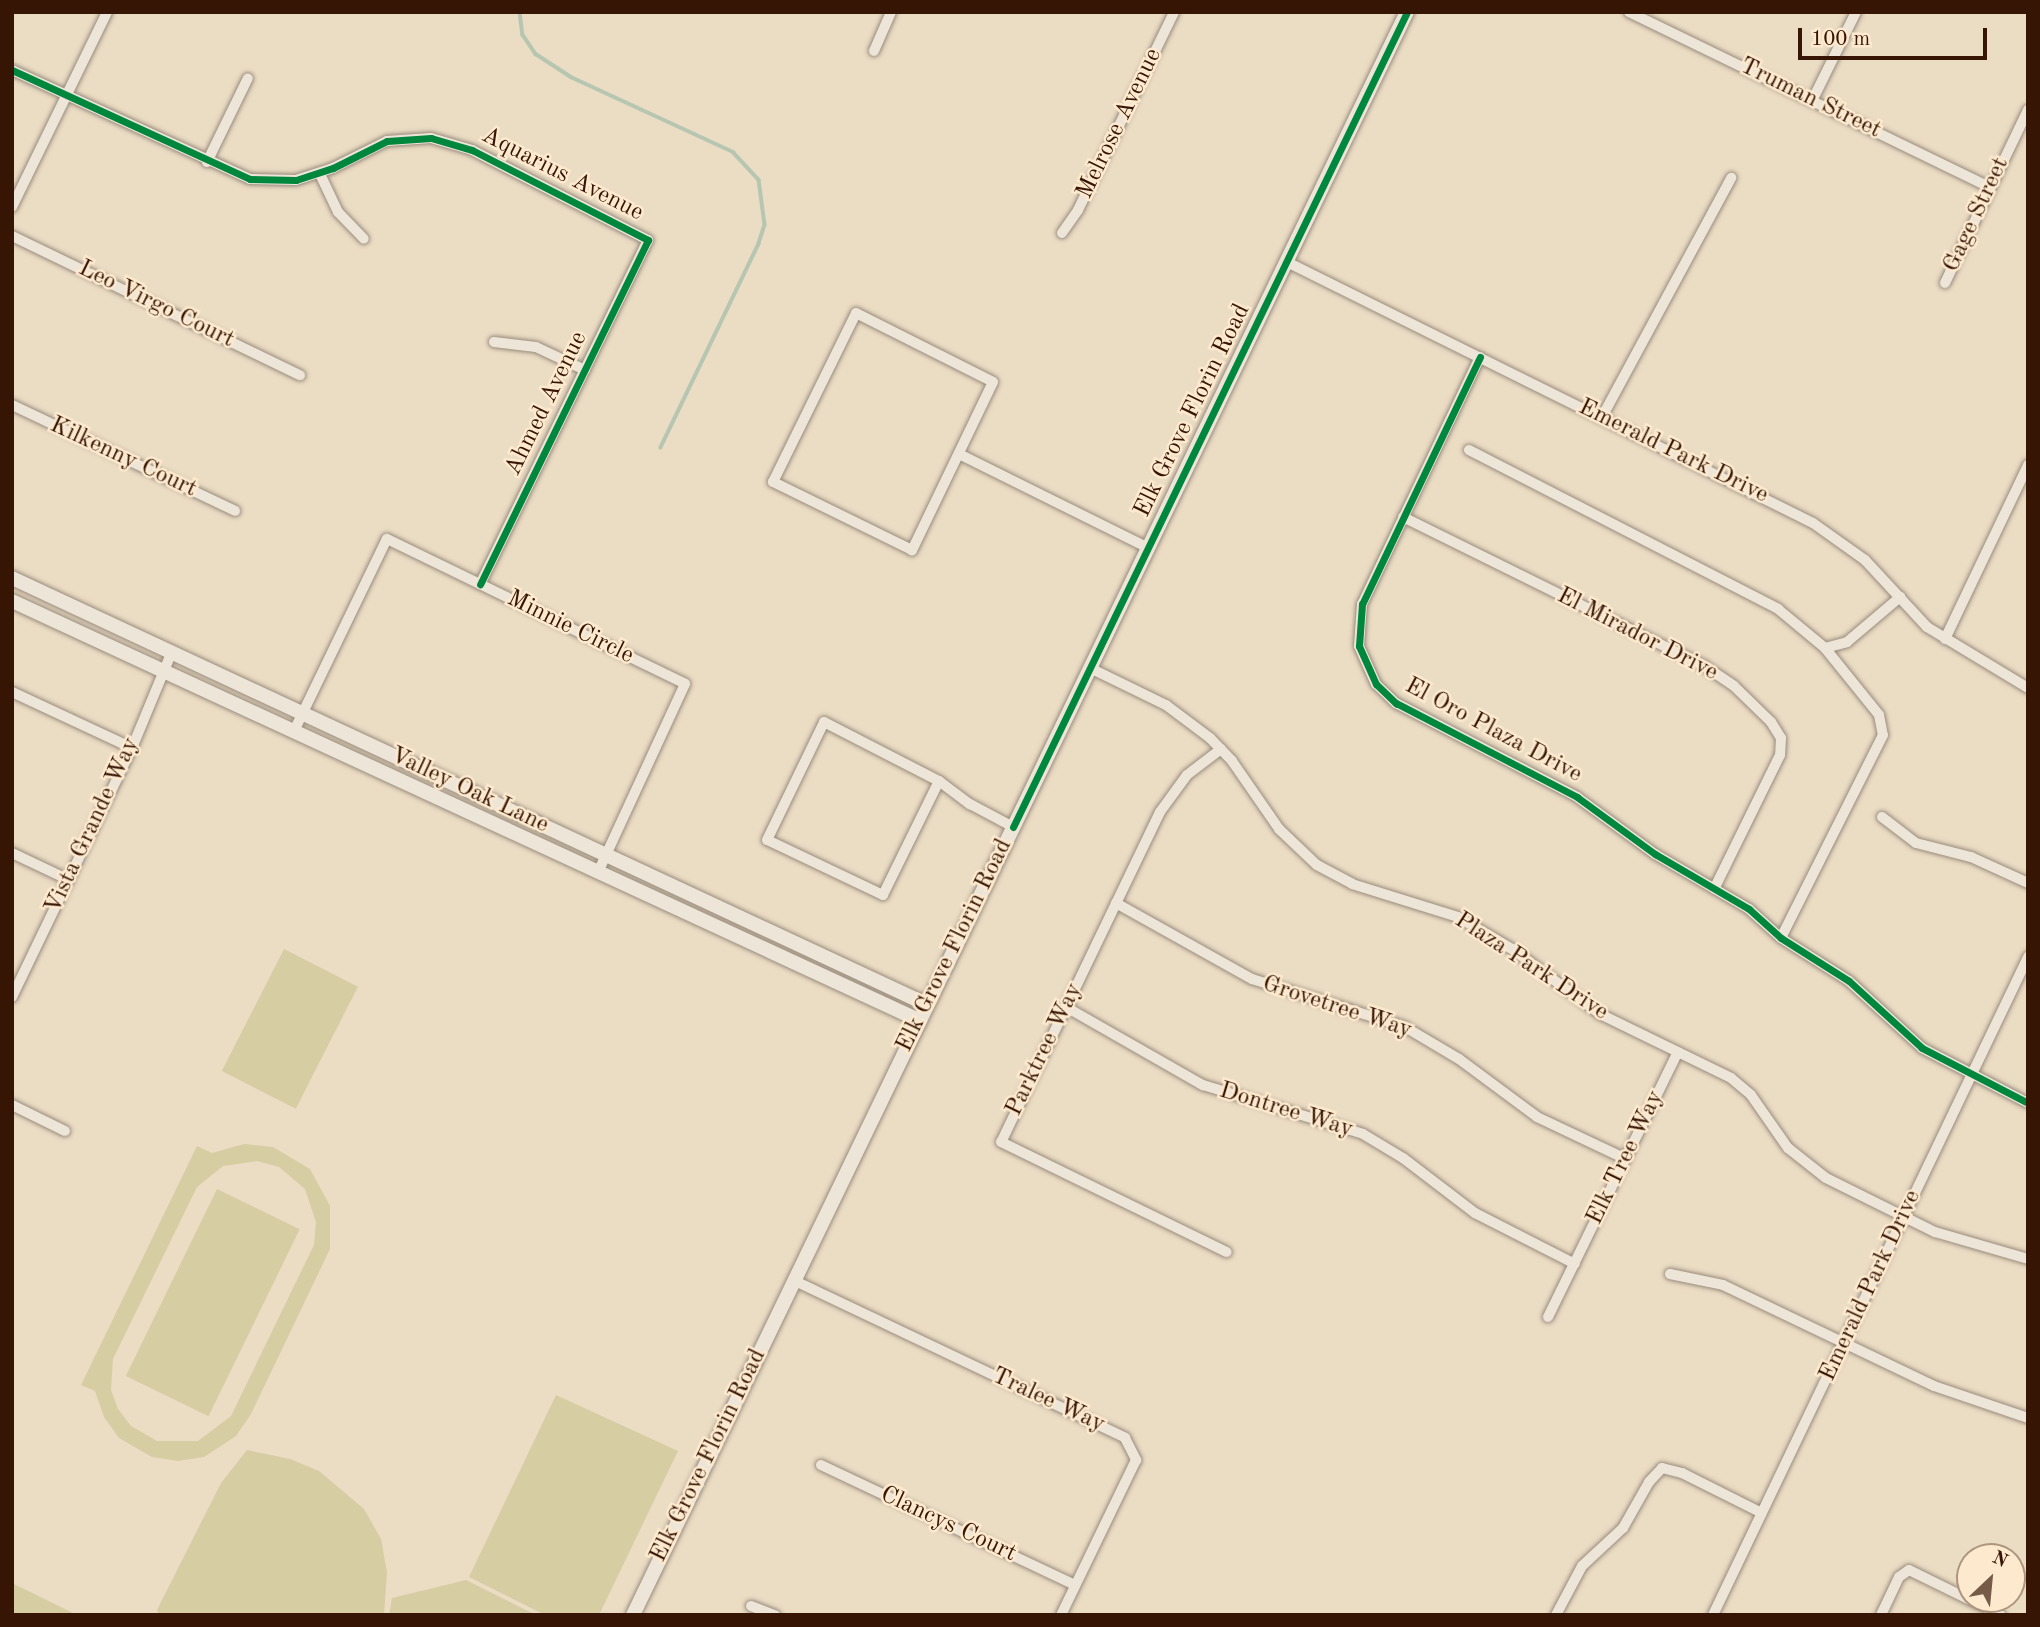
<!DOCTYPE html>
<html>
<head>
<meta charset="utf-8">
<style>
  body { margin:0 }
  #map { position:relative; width:2040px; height:1627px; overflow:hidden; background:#ebdcc4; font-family:"Old Standard TT",serif }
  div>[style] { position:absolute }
  .green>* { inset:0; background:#d7cda3; transform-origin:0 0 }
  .stream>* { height:3.5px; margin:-1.75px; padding:0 1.75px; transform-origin:1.75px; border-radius:1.75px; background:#b6c6b0 }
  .roads { filter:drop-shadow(0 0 2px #998c7c) drop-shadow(0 0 2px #998c7c) }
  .street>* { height:10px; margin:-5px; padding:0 5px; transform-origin:5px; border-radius:5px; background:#eee5d9 }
  .secondary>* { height:14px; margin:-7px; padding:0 7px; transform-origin:7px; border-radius:7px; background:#eee5d9 }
  .cycleway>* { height:7px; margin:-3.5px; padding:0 3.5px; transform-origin:3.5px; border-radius:3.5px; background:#00873e }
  span { translate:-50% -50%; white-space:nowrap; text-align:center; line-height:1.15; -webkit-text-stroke:5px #fdeace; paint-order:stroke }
  .street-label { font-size:24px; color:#361505 }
  .frame { position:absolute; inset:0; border:14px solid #361505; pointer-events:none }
  .north { position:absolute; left:1956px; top:1543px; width:70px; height:70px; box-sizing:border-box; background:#fdeace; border:2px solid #ad957e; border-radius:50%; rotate:26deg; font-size:19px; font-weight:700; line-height:28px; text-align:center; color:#361505 }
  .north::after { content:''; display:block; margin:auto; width:24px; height:32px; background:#755b48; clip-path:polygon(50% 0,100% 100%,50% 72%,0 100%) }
  .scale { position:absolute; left:1798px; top:28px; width:189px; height:32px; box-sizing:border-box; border:4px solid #361505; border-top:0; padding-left:9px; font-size:21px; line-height:24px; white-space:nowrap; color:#361505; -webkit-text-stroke:5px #fdeace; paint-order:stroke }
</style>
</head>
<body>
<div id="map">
  <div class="green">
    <div style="left:284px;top:949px;width:83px;height:137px;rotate:27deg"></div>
    <div style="clip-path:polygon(evenodd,244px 1144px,273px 1147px,310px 1169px,330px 1206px,330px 1249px,251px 1414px,236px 1436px,204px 1457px,178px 1461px,152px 1457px,119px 1438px,104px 1417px,95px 1391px,81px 1385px,197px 1146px,212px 1153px,244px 1144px,257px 1161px,279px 1167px,305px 1189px,316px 1222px,314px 1245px,231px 1416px,198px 1441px,157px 1441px,131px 1426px,118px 1409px,111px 1390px,113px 1359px,197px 1187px,223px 1166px,257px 1161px)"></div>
    <div style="left:217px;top:1189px;width:92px;height:208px;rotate:26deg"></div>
    <div style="clip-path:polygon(556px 1395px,678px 1451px,599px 1615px,545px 1615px,469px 1577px)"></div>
    <div style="clip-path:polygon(247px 1450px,290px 1459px,319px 1471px,364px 1509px,381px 1539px,387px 1572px,384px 1615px,159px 1615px,157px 1610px,221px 1483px)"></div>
    <div style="clip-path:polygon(466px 1580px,536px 1615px,389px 1615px,392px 1598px)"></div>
    <div style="clip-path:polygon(12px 1583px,77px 1615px,12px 1615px)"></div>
  </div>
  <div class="stream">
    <div style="left:520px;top:12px;width:23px;rotate:83deg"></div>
    <div style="left:523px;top:35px;width:23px;rotate:56deg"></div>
    <div style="left:536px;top:54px;width:42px;rotate:33.3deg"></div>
    <div style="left:571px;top:77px;width:179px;rotate:24.8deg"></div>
    <div style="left:733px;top:152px;width:38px;rotate:47deg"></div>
    <div style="left:759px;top:180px;width:45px;rotate:82.4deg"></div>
    <div style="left:765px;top:225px;width:20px;rotate:108deg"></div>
    <div style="left:759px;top:244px;width:226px;rotate:115.7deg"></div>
  </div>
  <div class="roads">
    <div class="street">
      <div style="left:1629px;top:12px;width:401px;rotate:25.9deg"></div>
      <div style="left:874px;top:51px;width:43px;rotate:-66.4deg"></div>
      <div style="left:12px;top:70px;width:262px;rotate:24.6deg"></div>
      <div style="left:250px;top:179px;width:46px;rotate:1.2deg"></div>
      <div style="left:296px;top:180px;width:39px;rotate:-18deg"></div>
      <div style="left:333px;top:168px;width:60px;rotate:-26.6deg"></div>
      <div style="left:387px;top:141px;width:44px;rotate:-3.9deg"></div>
      <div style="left:431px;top:138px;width:43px;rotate:16.3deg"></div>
      <div style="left:472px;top:150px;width:198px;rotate:27.1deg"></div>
      <div style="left:648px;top:240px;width:383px;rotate:116deg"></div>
      <div style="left:1812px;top:101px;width:99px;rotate:-63.7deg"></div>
      <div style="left:207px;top:162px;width:93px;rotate:-64deg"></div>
      <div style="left:320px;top:174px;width:42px;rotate:64.7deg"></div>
      <div style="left:338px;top:212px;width:37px;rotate:46deg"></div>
      <div style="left:12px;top:207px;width:217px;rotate:-64deg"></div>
      <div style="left:1062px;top:233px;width:28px;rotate:-55deg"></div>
      <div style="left:1078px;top:210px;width:220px;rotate:-64.1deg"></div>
      <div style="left:12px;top:236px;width:320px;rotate:25.8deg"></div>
      <div style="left:1287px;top:262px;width:587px;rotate:26.39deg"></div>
      <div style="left:1813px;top:523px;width:64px;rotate:35.4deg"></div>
      <div style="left:1865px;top:560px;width:91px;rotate:47.2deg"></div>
      <div style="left:1927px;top:627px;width:118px;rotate:31.1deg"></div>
      <div style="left:1945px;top:283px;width:192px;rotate:-64.4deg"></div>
      <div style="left:856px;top:313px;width:153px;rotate:26.7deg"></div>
      <div style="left:993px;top:382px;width:187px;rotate:115.7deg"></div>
      <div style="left:912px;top:550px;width:155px;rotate:-153.9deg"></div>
      <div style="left:773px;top:482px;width:188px;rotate:-63.8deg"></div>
      <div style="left:494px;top:342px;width:42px;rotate:6.8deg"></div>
      <div style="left:536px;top:347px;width:54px;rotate:25.1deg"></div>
      <div style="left:1480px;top:357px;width:274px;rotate:115.5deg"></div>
      <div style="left:1362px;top:604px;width:42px;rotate:94.1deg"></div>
      <div style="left:1359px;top:646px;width:42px;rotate:65.9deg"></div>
      <div style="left:1376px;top:684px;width:28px;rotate:44deg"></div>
      <div style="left:1396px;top:703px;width:204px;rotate:27.4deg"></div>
      <div style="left:1577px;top:797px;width:97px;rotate:36.2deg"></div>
      <div style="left:1655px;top:854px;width:109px;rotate:30.3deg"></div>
      <div style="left:1749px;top:909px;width:43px;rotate:42.2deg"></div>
      <div style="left:1781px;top:938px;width:80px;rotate:32.3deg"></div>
      <div style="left:1849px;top:981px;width:99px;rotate:42.5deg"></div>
      <div style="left:1922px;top:1048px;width:119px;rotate:27.4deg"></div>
      <div style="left:12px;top:405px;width:247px;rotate:25.4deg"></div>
      <div style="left:1602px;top:417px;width:272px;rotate:-61.6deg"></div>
      <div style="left:1469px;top:450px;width:348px;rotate:27.2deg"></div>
      <div style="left:1778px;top:609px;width:61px;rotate:39.7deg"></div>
      <div style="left:1825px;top:648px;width:86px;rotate:51.1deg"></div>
      <div style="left:1879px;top:715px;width:20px;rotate:79deg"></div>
      <div style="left:1883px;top:735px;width:227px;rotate:116.7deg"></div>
      <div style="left:959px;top:454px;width:211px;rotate:26.4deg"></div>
      <div style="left:1403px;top:517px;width:338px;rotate:26.3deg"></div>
      <div style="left:1706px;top:667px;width:34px;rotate:34deg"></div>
      <div style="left:1734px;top:686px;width:52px;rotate:44.2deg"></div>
      <div style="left:1771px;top:722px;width:19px;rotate:58deg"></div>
      <div style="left:1781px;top:738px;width:17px;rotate:93deg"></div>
      <div style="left:1780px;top:755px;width:149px;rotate:116.2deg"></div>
      <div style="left:1945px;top:639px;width:193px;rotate:-64.5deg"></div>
      <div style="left:1825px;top:648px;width:23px;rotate:-15deg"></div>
      <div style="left:1847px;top:642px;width:70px;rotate:-40.3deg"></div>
      <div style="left:1090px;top:668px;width:85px;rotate:26deg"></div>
      <div style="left:1166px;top:705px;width:55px;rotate:36.9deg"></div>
      <div style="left:1210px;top:738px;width:32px;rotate:46deg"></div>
      <div style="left:1232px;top:761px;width:83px;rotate:55.3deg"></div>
      <div style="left:1279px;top:829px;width:52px;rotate:43.5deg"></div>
      <div style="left:1317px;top:865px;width:40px;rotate:28deg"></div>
      <div style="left:1352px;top:884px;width:111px;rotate:17.3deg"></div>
      <div style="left:1458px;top:917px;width:63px;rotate:30.7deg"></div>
      <div style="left:1512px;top:949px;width:109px;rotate:36.5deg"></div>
      <div style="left:1600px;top:1014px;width:146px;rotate:26deg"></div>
      <div style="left:1731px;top:1078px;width:26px;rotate:40deg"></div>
      <div style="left:1751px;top:1095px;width:65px;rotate:55.1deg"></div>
      <div style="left:1788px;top:1148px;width:48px;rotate:38.3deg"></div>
      <div style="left:1826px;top:1178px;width:122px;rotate:26.4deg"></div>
      <div style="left:1935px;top:1232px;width:97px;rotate:16.2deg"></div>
      <div style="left:12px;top:692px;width:132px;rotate:25deg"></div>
      <div style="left:824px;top:722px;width:129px;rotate:27.2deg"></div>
      <div style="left:939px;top:781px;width:127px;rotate:116.2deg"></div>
      <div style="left:883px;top:895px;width:128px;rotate:-154.6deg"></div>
      <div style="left:767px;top:840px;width:131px;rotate:-64.2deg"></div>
      <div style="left:294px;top:731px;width:213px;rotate:-64.2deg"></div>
      <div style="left:387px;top:539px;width:331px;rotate:25.9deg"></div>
      <div style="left:685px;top:684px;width:205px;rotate:114.8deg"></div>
      <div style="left:1221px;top:749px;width:43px;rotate:142.6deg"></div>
      <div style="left:1187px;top:775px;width:46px;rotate:126.1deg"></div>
      <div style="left:1160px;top:812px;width:366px;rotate:115.7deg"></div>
      <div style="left:1001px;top:1142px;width:251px;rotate:26deg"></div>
      <div style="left:939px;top:781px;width:39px;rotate:37deg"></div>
      <div style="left:970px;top:804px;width:49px;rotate:28.1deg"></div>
      <div style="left:1882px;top:817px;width:43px;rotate:37.4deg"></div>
      <div style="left:1916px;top:843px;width:57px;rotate:14.3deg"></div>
      <div style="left:1971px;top:857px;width:63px;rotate:24.5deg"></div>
      <div style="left:12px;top:853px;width:63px;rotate:25.3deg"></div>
      <div style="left:1116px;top:903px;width:156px;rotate:29.2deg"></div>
      <div style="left:1252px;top:979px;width:160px;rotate:17.4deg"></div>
      <div style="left:1405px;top:1027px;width:63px;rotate:30.7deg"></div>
      <div style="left:1459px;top:1059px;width:97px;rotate:36.6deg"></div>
      <div style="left:1537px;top:1117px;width:98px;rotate:25.3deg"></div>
      <div style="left:12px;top:997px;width:276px;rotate:-64.3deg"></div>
      <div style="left:132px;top:748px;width:102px;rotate:-67.5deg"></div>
      <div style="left:1066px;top:1007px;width:158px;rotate:29.7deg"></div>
      <div style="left:1203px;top:1085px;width:167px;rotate:17deg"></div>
      <div style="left:1363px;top:1134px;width:47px;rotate:31deg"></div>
      <div style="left:1403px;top:1158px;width:91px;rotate:37.4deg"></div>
      <div style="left:1475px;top:1213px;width:112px;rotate:27deg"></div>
      <div style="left:12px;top:1105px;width:59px;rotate:26.1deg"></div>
      <div style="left:1670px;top:1274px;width:54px;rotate:11.7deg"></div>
      <div style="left:1723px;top:1285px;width:234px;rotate:25.6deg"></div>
      <div style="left:1934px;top:1386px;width:99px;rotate:18.8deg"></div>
      <div style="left:793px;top:1280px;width:368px;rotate:25.4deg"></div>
      <div style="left:1125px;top:1438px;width:25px;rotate:63deg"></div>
      <div style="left:1136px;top:1460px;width:172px;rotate:115.8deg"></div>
      <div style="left:1548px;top:1317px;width:295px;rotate:-63.9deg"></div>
      <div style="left:821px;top:1465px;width:281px;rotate:25.3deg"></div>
      <div style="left:751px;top:1606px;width:26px;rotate:21deg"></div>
      <div style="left:1556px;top:1615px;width:55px;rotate:-62deg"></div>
      <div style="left:1582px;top:1566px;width:56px;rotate:-42.8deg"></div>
      <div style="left:1623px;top:1528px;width:53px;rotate:-60.5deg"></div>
      <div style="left:1649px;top:1482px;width:19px;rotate:-47deg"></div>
      <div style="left:1662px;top:1468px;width:21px;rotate:14deg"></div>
      <div style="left:1682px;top:1473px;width:89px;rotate:26.6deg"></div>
      <div style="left:1713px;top:1615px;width:730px;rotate:-64.42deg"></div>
      <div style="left:1881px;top:1615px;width:42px;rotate:-64.7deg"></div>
      <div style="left:1899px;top:1577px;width:12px;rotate:-35deg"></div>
      <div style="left:1909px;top:1570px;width:102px;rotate:26.1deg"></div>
    </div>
    <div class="secondary">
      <div style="left:12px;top:578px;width:1008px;rotate:24.99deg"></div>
      <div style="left:12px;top:601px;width:999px;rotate:24.8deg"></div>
      <div style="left:633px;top:1615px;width:1780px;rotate:-64.23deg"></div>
    </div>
  </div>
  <div class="cycleway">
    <div style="left:12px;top:70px;width:262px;rotate:24.6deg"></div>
    <div style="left:250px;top:179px;width:46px;rotate:1.2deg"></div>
    <div style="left:296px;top:180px;width:39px;rotate:-18deg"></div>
    <div style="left:333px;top:168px;width:60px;rotate:-26.6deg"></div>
    <div style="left:387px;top:141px;width:44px;rotate:-3.9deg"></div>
    <div style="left:431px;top:138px;width:43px;rotate:16.3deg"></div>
    <div style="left:472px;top:150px;width:198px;rotate:27.1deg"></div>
    <div style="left:648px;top:240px;width:383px;rotate:116deg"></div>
    <div style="left:1480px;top:357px;width:274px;rotate:115.5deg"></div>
    <div style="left:1362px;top:604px;width:42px;rotate:94.1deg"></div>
    <div style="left:1359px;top:646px;width:42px;rotate:65.9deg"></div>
    <div style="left:1376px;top:684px;width:28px;rotate:44deg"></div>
    <div style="left:1396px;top:703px;width:204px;rotate:27.4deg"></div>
    <div style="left:1577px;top:797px;width:97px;rotate:36.2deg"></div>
    <div style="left:1655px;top:854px;width:109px;rotate:30.3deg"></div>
    <div style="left:1749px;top:909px;width:43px;rotate:42.2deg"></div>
    <div style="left:1781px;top:938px;width:80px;rotate:32.3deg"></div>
    <div style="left:1849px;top:981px;width:99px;rotate:42.5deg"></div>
    <div style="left:1922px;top:1048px;width:119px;rotate:27.4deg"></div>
    <div style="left:1013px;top:827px;width:905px;rotate:-64.2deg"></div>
  </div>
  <div class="street-label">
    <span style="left:1810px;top:99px;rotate:26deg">Truman Street</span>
    <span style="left:1120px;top:124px;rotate:-64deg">Melrose Avenue</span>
    <span style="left:562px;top:175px;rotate:27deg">Aquarius Avenue</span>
    <span style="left:1977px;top:215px;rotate:-65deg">Gage Street</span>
    <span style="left:156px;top:305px;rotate:26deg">Leo Virgo Court</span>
    <span style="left:547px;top:404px;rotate:-64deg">Ahmed Avenue</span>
    <span style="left:1193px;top:411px;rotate:-64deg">Elk Grove Florin Road</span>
    <span style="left:1673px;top:452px;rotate:26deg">Emerald Park Drive</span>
    <span style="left:123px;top:458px;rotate:25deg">Kilkenny Court</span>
    <span style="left:570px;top:628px;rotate:26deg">Minnie Circle</span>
    <span style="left:1637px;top:635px;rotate:27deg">El Mirador Drive</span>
    <span style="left:1493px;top:731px;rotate:28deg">El Oro Plaza Drive</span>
    <span style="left:469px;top:791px;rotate:25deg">Valley Oak Lane</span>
    <span style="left:93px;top:826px;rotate:-65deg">Vista Grande Way</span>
    <span style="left:955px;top:946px;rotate:-64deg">Elk Grove Florin Road</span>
    <span style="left:1531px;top:967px;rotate:33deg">Plaza Park Drive</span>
    <span style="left:1337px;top:1008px;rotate:18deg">Grovetree Way</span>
    <span style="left:1045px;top:1050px;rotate:-64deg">Parktree Way</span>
    <span style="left:1286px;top:1111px;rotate:17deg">Dontree Way</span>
    <span style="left:1626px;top:1158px;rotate:-64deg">Elk Tree Way</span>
    <span style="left:1871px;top:1286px;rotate:-65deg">Emerald Park Drive</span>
    <span style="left:1048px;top:1401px;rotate:25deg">Tralee Way</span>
    <span style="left:709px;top:1456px;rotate:-64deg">Elk Grove Florin Road</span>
    <span style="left:948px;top:1525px;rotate:25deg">Clancys Court</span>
  </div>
  <div class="frame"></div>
  <div class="north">N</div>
  <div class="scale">100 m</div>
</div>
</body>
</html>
